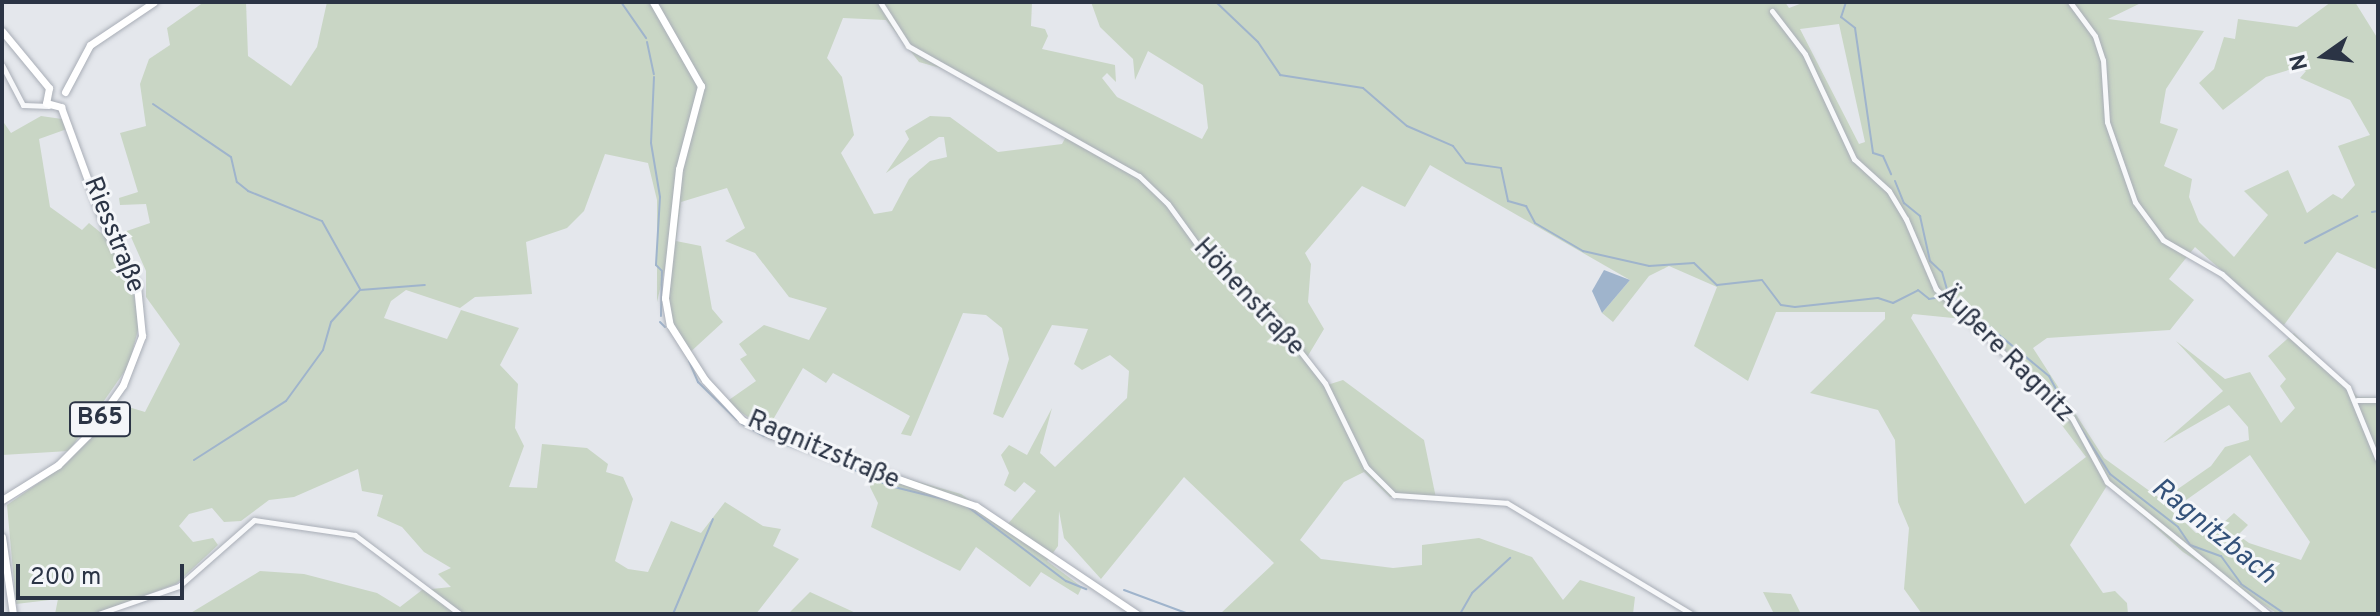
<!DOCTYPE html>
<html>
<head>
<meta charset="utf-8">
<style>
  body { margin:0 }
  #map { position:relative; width:2380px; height:616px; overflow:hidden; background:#e4e7ec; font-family:Overpass,sans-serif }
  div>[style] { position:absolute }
  .green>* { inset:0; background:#c9d6c5 }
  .water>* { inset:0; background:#9fb4cc }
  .stream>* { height:2px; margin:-1px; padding:0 1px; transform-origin:1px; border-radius:1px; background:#9fb4cc }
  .roads { filter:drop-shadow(0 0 2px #a9aeb7) drop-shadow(0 0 2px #a9aeb7) }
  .minor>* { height:5px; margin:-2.5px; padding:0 2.5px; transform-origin:2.5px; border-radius:2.5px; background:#f7f8fa }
  .major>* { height:7px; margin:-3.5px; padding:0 3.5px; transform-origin:3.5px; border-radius:3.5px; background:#fff }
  span { translate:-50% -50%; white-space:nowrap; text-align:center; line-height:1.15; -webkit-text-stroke:6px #f4f6f9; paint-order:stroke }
  .shield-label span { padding:2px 6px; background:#f4f6f9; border:2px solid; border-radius:6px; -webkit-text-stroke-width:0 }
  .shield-label { font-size:24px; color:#2b3445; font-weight:700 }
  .street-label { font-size:26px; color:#2b3445 }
  .water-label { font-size:28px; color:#34527a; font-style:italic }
  .frame { position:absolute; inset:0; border:4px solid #2b3445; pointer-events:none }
  .north { position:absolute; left:2284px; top:16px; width:80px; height:80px; -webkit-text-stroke:6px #f4f6f9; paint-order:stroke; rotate:256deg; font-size:22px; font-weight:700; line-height:32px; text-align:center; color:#2b3445 }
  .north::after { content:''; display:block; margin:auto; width:28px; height:36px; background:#2b3445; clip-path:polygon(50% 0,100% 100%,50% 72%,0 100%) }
  .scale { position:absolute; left:16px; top:564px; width:168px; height:36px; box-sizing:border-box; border:4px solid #2b3445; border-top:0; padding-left:10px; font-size:24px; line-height:28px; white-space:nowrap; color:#2b3445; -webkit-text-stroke:6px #f4f6f9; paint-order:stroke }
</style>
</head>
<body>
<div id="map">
  <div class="green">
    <div style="clip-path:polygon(evenodd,204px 2px,246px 2px,248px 56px,291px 86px,317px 47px,327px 2px,1032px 2px,1031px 26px,1045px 29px,1048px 36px,1042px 49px,1115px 65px,1116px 82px,1107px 73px,1102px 78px,1117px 97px,1202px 139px,1208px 128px,1203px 85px,1148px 51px,1135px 80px,1133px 59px,1100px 27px,1091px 2px,1785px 2px,1789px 8px,1805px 2px,2143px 2px,2108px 19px,2204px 31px,2166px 89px,2160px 123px,2178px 129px,2164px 166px,2192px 179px,2189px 197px,2199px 222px,2234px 257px,2268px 215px,2244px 191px,2288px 170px,2307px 213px,2333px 194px,2342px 199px,2355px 185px,2338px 146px,2370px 135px,2350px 100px,2300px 78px,2306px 71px,2298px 67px,2266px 77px,2223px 110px,2199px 83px,2214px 69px,2224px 37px,2235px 39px,2238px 19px,2297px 27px,2331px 2px,2355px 2px,2378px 39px,2378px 270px,2337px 252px,2284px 325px,2195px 247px,2169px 279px,2194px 300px,2170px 330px,2047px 338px,2033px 348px,2104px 458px,2162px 500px,2211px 466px,2225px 447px,2249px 440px,2248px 427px,2229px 405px,2163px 443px,2223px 391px,2176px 341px,2225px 379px,2250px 372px,2281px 423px,2295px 408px,2280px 386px,2286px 379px,2268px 356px,2294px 333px,2358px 397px,2378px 398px,2378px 614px,2278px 614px,2183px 552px,2108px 484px,2070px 545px,2103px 593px,2115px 591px,2127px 603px,2128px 614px,1922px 614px,1904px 589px,1909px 528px,1898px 502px,1895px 440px,1878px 410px,1810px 393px,1885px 319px,1885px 312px,1776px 312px,1748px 381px,1694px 346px,1717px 287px,1669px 266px,1649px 276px,1613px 322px,1602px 313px,1630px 280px,1430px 165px,1405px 207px,1362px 186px,1305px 253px,1311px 264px,1308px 302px,1324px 329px,1306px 359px,1324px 386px,1343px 380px,1424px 440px,1436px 498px,1390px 497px,1364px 472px,1344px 482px,1300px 540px,1321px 559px,1393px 568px,1422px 565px,1422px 545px,1479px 538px,1532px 557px,1563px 600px,1580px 580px,1635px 597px,1633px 614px,1220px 614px,1274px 563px,1184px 477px,1101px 579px,1064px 538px,1059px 511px,1058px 546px,1047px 561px,1082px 587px,1078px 595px,1041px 572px,1030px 587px,976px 547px,960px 571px,871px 527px,878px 503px,870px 487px,874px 469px,961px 494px,1007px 525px,1036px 491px,1024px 482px,1015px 492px,1004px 485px,1009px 473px,1001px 455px,1009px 445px,1027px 455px,1052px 408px,1040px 453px,1055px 467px,1127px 398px,1129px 371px,1110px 355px,1082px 370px,1074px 364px,1088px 329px,1052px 325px,1003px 418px,993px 414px,1009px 359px,1002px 328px,986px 315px,963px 313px,911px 436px,901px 434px,910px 416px,833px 373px,826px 383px,803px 368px,767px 430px,726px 402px,756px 381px,740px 359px,747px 355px,739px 344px,764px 325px,809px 340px,827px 308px,789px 297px,755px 253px,725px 241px,745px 228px,727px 188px,681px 202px,676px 241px,701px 246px,712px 309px,723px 322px,686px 356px,665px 313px,666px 264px,657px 302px,657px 200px,648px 163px,605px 154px,584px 211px,567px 228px,526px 242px,532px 294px,475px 297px,460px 308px,406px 290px,391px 301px,384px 318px,447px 339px,461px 310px,519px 328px,500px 365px,518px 384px,515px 428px,524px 446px,509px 487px,537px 488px,542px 444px,587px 448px,608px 464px,606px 472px,623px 477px,633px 499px,615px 561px,628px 569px,648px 572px,671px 521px,701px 533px,725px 502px,763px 526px,781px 529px,773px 546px,799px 559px,756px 614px,189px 614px,260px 571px,304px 574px,377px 593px,400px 607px,422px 590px,451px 587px,438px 574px,451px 568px,424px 552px,402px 527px,377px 516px,383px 495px,362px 491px,358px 469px,294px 497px,269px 500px,241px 521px,224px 522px,212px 508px,189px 514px,179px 526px,193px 542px,213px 538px,218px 545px,176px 584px,94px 614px,55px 614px,58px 599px,16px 604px,7px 505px,67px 463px,115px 403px,145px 412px,180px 344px,146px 297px,146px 271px,131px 237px,117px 238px,105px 200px,121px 233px,150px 223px,146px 204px,120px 205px,119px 198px,138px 192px,120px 133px,146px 126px,140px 84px,149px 59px,170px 45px,167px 28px,204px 2px,843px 18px,886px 20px,919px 62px,965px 75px,1068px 133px,1062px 144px,998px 152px,950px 117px,930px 116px,905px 131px,909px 139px,886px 173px,939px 137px,944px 137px,947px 157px,930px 161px,909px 179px,892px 211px,874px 214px,841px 153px,854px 135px,842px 77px,827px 58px,843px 18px,204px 2px,1839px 24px,1865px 142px,1859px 144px,1800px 29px,1839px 24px,204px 2px,1913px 314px,1973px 320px,1998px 341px,2086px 457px,2025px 504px,1911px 318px,1913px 314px,204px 2px,2250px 455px,2310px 542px,2301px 560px,2249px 543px,2238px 535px,2248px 525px,2234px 513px,2222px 524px,2225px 530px,2196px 533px,2172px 510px,2250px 455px)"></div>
    <div style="clip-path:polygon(41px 116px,62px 119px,67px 129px,39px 139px,50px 207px,82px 230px,89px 223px,106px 237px,133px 288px,139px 326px,129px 365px,69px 451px,2px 455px,2px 120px,11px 133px)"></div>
    <div style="clip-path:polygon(810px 592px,858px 614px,788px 614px)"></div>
    <div style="clip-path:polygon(1763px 592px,1791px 594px,1801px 614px,1774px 614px)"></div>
  </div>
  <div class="water">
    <div style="clip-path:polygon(1604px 270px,1630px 280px,1602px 313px,1592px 291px)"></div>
  </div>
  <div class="stream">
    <div style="left:621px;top:2px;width:44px;rotate:55.2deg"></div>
    <div style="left:1216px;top:2px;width:58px;rotate:43.6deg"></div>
    <div style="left:1258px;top:42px;width:40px;rotate:56deg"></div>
    <div style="left:1280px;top:75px;width:84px;rotate:8.9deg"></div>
    <div style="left:1363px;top:88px;width:58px;rotate:40.8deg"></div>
    <div style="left:1407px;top:126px;width:50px;rotate:23.5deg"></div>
    <div style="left:1453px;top:146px;width:21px;rotate:53deg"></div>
    <div style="left:1466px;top:163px;width:35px;rotate:8deg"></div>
    <div style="left:1501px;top:168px;width:34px;rotate:78deg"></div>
    <div style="left:1508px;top:201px;width:19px;rotate:16deg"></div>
    <div style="left:1526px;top:206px;width:19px;rotate:62deg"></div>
    <div style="left:1535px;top:223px;width:56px;rotate:30.3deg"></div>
    <div style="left:1583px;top:251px;width:68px;rotate:12.8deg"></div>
    <div style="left:1649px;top:266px;width:45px;rotate:-3.8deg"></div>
    <div style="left:1694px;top:263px;width:32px;rotate:44deg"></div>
    <div style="left:1717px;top:285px;width:45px;rotate:-6.3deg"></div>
    <div style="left:1762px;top:280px;width:31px;rotate:53deg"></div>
    <div style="left:1781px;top:305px;width:14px;rotate:8deg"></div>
    <div style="left:1795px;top:307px;width:83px;rotate:-6.2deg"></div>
    <div style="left:1878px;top:298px;width:16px;rotate:18deg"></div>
    <div style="left:1893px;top:303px;width:28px;rotate:-27deg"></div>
    <div style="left:1918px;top:290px;width:14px;rotate:39deg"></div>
    <div style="left:1929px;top:299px;width:12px;rotate:-9deg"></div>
    <div style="left:1846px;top:2px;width:16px;rotate:108deg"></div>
    <div style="left:1841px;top:17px;width:18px;rotate:38deg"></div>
    <div style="left:1855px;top:28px;width:126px;rotate:81.8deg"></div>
    <div style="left:1873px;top:153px;width:10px;rotate:17deg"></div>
    <div style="left:1883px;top:156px;width:20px;rotate:66deg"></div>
    <div style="left:647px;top:42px;width:33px;rotate:78deg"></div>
    <div style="left:654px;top:77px;width:66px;rotate:92.6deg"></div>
    <div style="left:651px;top:143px;width:55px;rotate:80.5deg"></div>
    <div style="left:660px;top:197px;width:68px;rotate:93.4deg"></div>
    <div style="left:656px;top:265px;width:8px;rotate:45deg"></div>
    <div style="left:662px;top:271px;width:45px;rotate:91.3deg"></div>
    <div style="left:153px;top:104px;width:94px;rotate:34.2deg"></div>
    <div style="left:231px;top:157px;width:26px;rotate:77deg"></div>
    <div style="left:237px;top:182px;width:14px;rotate:39deg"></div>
    <div style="left:248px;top:191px;width:80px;rotate:22.1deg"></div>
    <div style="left:322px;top:221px;width:78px;rotate:60.8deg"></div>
    <div style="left:1895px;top:181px;width:24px;rotate:68deg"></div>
    <div style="left:1904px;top:203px;width:21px;rotate:39deg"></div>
    <div style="left:1920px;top:216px;width:46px;rotate:77.5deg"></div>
    <div style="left:1930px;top:261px;width:16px;rotate:43deg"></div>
    <div style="left:1942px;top:272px;width:22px;rotate:74deg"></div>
    <div style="left:1948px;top:293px;width:131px;rotate:39.4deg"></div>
    <div style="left:2049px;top:376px;width:38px;rotate:62deg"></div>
    <div style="left:2372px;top:212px;width:6px;rotate:-9deg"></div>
    <div style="left:2305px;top:243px;width:59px;rotate:-27.4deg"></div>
    <div style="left:660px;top:322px;width:7px;rotate:45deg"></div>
    <div style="left:689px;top:361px;width:23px;rotate:67deg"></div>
    <div style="left:698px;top:382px;width:54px;rotate:44.3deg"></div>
    <div style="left:2076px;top:421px;width:63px;rotate:57.3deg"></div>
    <div style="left:2110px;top:474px;width:86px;rotate:37.9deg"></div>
    <div style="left:2178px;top:527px;width:22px;rotate:56deg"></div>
    <div style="left:2190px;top:545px;width:33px;rotate:20deg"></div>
    <div style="left:2221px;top:556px;width:34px;rotate:54deg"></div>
    <div style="left:2241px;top:584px;width:53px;rotate:34.3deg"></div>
    <div style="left:742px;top:424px;width:25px;rotate:29deg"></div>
    <div style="left:776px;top:441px;width:33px;rotate:20deg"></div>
    <div style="left:816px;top:455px;width:28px;rotate:21deg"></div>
    <div style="left:194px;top:460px;width:109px;rotate:-32.7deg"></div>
    <div style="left:286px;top:401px;width:63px;rotate:-54deg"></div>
    <div style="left:323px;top:350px;width:29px;rotate:-74deg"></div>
    <div style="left:331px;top:322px;width:43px;rotate:-47.8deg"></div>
    <div style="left:360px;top:290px;width:65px;rotate:-4.4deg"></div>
    <div style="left:850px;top:468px;width:44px;rotate:24.2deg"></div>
    <div style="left:890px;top:486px;width:59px;rotate:13.8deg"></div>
    <div style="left:968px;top:507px;width:123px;rotate:37.1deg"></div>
    <div style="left:1066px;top:581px;width:22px;rotate:22deg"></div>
    <div style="left:1124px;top:590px;width:69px;rotate:20.3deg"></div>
    <div style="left:673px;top:614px;width:103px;rotate:-67.2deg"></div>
    <div style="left:1460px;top:614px;width:24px;rotate:-60deg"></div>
    <div style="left:1472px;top:593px;width:52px;rotate:-42.6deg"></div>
  </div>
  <div class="roads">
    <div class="minor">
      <div style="left:880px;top:2px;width:52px;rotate:57.5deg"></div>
      <div style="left:908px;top:46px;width:265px;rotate:29.4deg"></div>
      <div style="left:1139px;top:176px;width:40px;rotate:44deg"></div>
      <div style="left:1168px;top:204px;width:58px;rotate:54.1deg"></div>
      <div style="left:1202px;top:251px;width:93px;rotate:42.4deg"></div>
      <div style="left:1271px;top:314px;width:88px;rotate:52deg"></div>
      <div style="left:1325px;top:383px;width:93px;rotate:64deg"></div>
      <div style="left:1366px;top:467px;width:40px;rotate:45deg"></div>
      <div style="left:1394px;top:495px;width:113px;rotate:4deg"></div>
      <div style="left:1507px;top:503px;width:216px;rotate:31deg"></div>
      <div style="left:2070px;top:2px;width:42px;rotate:53.7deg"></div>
      <div style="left:2095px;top:36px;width:25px;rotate:72deg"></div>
      <div style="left:2103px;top:60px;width:62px;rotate:86.3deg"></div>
      <div style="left:2107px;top:122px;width:85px;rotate:70.7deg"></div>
      <div style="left:2135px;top:202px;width:47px;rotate:53.6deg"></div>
      <div style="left:2163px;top:240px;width:68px;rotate:30deg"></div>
      <div style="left:2222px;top:274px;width:169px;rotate:41.9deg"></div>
      <div style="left:2348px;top:387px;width:79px;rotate:67.7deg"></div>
      <div style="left:1772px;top:11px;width:54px;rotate:52.5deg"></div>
      <div style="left:1805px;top:54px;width:116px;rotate:65deg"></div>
      <div style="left:1854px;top:159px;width:47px;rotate:42.4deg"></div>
      <div style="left:1889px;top:191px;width:33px;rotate:59deg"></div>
      <div style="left:1906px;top:219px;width:76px;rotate:66.8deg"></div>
      <div style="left:1936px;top:289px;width:187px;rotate:43.5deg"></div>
      <div style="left:2072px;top:418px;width:73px;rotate:61.3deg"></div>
      <div style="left:2107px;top:482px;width:209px;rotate:39.2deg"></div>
      <div style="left:2px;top:65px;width:45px;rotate:62.3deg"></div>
      <div style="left:23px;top:105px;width:26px;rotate:2deg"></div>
      <div style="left:2357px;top:400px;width:21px"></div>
      <div style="left:98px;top:614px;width:86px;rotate:-19.1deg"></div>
      <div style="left:179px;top:586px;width:100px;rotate:-41.3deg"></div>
      <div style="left:254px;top:520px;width:102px;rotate:8.4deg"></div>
      <div style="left:355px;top:535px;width:131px;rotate:37deg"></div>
    </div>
    <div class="major">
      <div style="left:653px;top:2px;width:97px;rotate:60.3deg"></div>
      <div style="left:701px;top:86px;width:86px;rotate:104.8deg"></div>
      <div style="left:679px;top:169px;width:130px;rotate:96.2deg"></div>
      <div style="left:665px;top:298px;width:27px;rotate:80deg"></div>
      <div style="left:670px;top:325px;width:65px;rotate:57.5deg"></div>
      <div style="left:705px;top:380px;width:54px;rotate:47.2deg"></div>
      <div style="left:742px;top:420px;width:31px;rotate:27deg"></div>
      <div style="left:770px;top:434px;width:218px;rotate:19.3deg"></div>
      <div style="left:976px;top:506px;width:194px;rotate:33.9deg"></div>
      <div style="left:2px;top:31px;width:74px;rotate:50.5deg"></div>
      <div style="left:49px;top:88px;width:15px;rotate:101deg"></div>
      <div style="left:46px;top:103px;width:16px;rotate:15deg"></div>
      <div style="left:65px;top:92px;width:53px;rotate:-62deg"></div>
      <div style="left:90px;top:45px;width:77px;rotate:-33.9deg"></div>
      <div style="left:2px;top:500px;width:66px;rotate:-32deg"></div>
      <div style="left:58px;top:465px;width:42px;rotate:-45deg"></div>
      <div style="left:88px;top:435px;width:61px;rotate:-55deg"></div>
      <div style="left:123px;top:385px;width:53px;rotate:-68.8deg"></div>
      <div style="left:142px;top:336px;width:50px;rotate:-95.7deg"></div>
      <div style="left:137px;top:286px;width:59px;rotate:-119.6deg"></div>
      <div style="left:108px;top:235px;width:136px;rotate:-110.2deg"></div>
      <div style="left:2px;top:537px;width:78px;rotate:81.9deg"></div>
    </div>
  </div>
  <div class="shield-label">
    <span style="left:100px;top:419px">B65</span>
  </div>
  <div class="street-label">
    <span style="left:113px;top:235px;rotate:68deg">Riesstraße</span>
    <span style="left:1248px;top:298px;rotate:47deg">Höhenstraße</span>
    <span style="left:2005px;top:355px;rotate:45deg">Äußere Ragnitz</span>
    <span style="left:823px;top:451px;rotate:23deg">Ragnitzstraße</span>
  </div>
  <div class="water-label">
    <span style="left:2213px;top:532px;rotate:39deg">Ragnitzbach</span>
  </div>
  <div class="frame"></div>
  <div class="north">N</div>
  <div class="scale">200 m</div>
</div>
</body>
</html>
